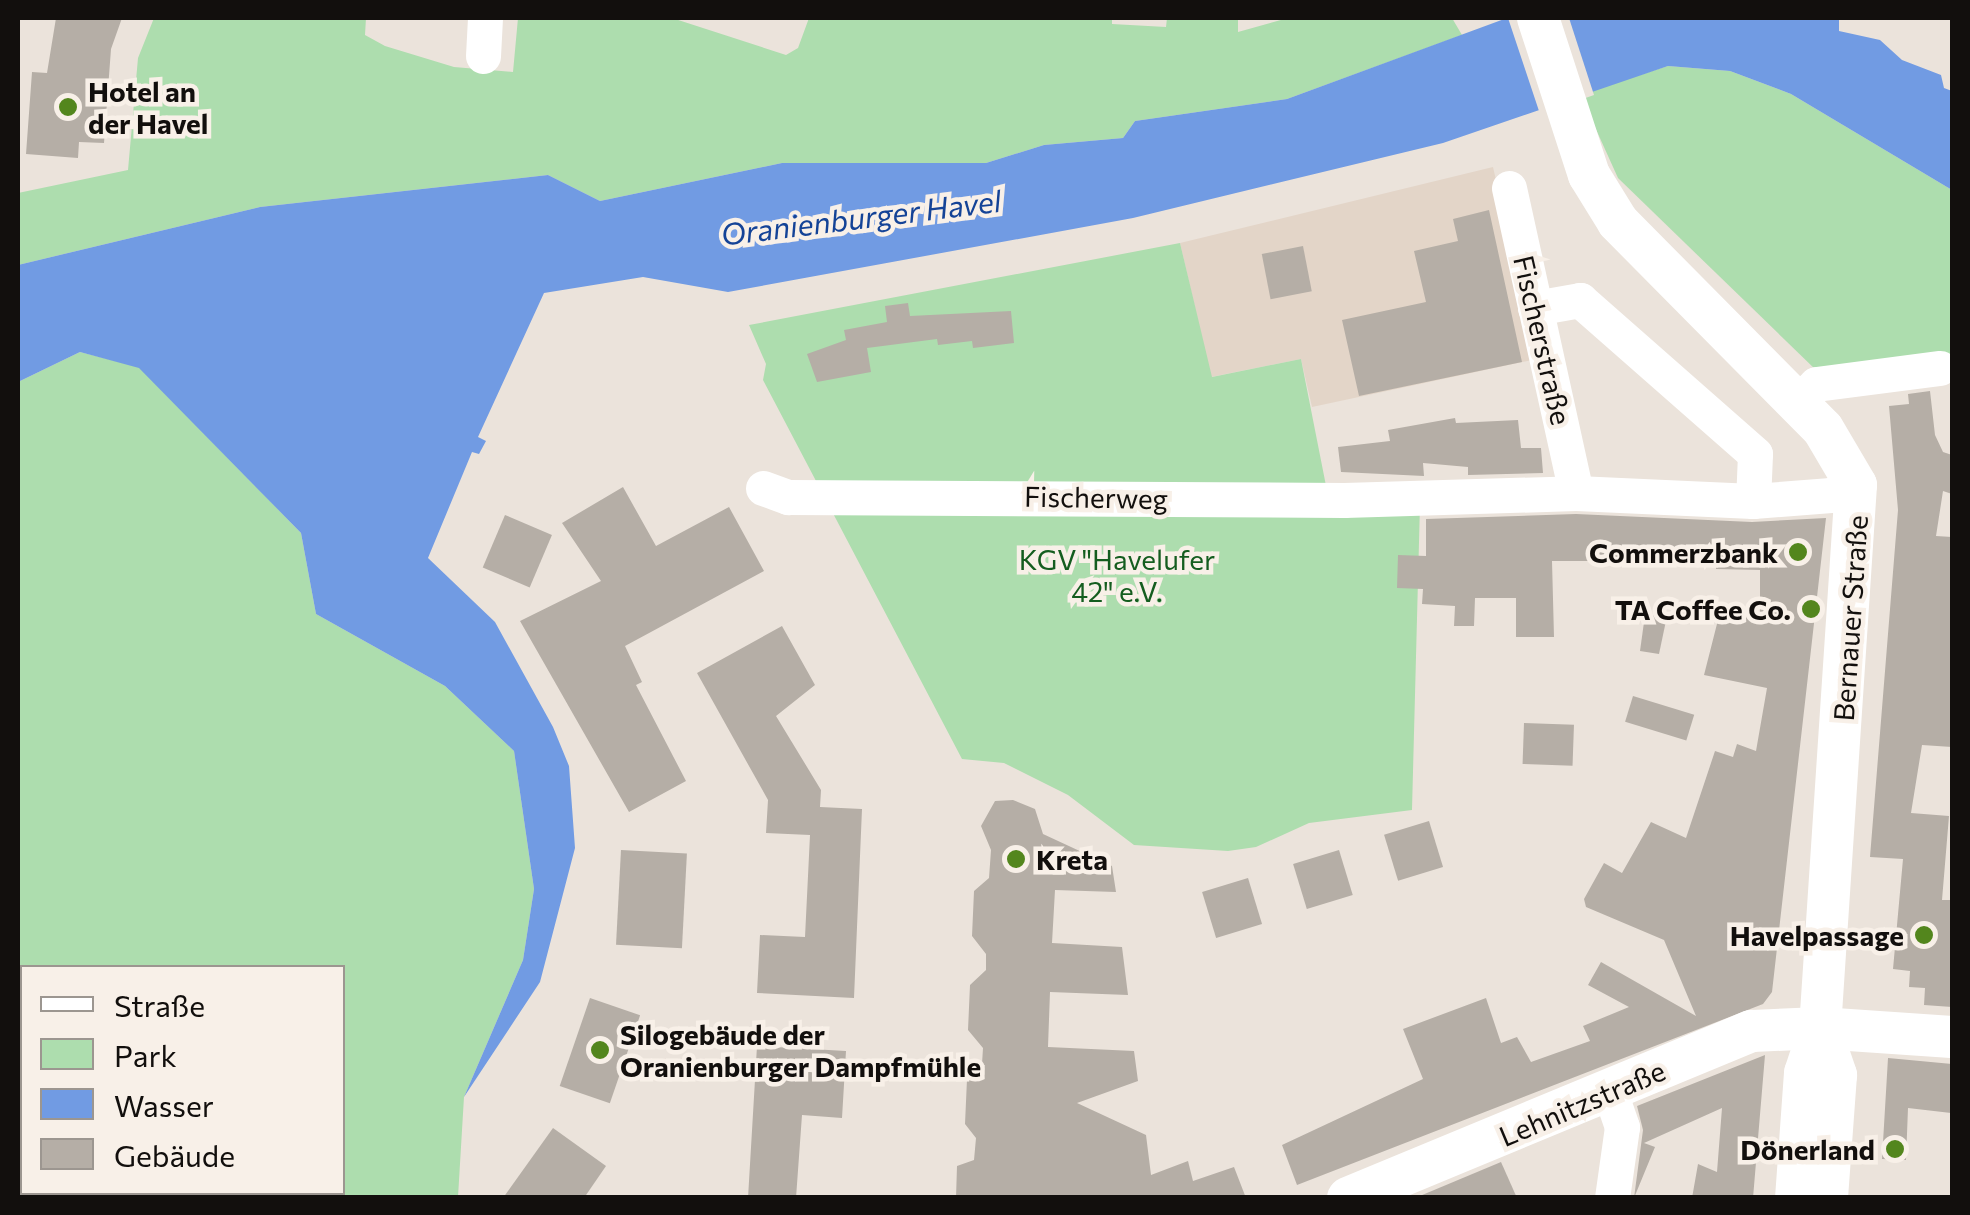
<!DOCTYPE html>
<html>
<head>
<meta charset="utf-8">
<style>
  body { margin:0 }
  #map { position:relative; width:1970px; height:1215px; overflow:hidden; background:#ebe3db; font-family:Commissioner,sans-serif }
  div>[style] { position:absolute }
  .built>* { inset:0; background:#e3d5c8 }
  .green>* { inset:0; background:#adddae }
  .water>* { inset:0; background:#719be3 }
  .pier>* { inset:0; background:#ebe3db }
  .building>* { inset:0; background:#b5aea6; transform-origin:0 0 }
  .minor>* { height:35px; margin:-17.5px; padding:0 17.5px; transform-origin:17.5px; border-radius:17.5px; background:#fff }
  .major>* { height:42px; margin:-21px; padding:0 21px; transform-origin:21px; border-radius:21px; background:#fff }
  .dots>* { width:28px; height:28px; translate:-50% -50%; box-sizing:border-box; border:5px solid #f8f0e8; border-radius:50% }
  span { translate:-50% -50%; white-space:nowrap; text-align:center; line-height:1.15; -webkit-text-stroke:9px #f8f0e8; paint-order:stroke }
  .poi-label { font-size:28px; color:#120f0d; font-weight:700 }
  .left { translate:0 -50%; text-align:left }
  .right { translate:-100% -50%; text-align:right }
  .street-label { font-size:28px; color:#120f0d }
  .park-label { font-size:28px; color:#145d1f }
  .water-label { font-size:30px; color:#144397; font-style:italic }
  .frame { position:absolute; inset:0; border:20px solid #120f0d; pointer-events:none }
  .legend { position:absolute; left:20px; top:965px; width:325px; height:230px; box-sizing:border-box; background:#f8f0e8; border:2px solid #9c9690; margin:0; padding:12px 18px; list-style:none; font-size:30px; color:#120f0d }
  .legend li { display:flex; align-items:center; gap:20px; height:50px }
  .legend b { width:50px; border:2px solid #9c9690 }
</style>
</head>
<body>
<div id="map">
  <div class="built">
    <div style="clip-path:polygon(1493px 167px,1537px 359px,1312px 407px,1301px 359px,1211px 377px,1180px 243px)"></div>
  </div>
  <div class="green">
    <div style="clip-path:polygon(154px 18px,366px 18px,365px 35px,385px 46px,454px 67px,513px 72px,518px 18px,672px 18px,786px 55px,798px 48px,809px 18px,1112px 18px,1112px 24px,1166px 27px,1167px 18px,1238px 18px,1238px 32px,1288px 18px,1452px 18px,1462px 35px,1287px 99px,1135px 121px,1123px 138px,1044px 145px,986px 163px,782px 163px,600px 201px,548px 175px,260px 207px,18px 265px,18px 193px,128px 170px,138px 58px)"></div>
    <div style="clip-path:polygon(1668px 66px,1730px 71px,1791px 94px,1952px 190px,1952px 360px,1817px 371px,1618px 178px,1580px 94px)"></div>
    <div style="clip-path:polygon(1180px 243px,1212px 377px,1301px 359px,1330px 506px,1420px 504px,1412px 810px,1309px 823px,1256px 847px,1228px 851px,1134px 845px,1068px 795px,1004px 763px,962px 759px,763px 380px,766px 364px,749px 325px)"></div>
    <div style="clip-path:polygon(evenodd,80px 352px,139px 367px,301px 533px,316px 614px,445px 686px,514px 751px,534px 889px,523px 960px,464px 1097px,458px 1197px,18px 1198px,18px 382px,80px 352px,22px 968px,342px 968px,342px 1192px,22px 1192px,22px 968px)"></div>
  </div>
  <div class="water">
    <div style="clip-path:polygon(1507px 18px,1839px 18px,1839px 31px,1880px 40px,1902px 60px,1941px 75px,1944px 88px,1952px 91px,1952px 190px,1791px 94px,1730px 71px,1668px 66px,1443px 143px,1133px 218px,728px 292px,643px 277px,544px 293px,478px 437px,486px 441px,479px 454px,472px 452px,428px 558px,495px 622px,553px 727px,569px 766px,575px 848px,540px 982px,464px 1097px,523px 960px,534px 889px,514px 751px,445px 686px,316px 614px,301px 533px,139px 368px,80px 352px,18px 382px,18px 265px,260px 207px,548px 175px,600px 201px,782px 163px,986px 163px,1044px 145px,1123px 138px,1135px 121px,1287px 99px)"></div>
  </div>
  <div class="pier">
    <div style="clip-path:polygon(1508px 18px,1569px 18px,1594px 95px,1540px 114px)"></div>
  </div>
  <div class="building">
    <div style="clip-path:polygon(56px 18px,122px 18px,111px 49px,104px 143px,79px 142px,78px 158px,26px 154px,32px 72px,47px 73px)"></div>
    <div style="clip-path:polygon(1489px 210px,1522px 362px,1359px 396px,1342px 320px,1426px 302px,1414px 251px,1458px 241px,1453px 219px)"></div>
    <div style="left:1303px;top:246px;width:46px;height:42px;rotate:79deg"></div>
    <div style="clip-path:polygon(908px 303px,910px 316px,1011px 311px,1014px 343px,973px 348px,972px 341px,938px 345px,937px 339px,867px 348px,871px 372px,817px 382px,807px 354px,846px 340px,844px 330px,887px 322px,885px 306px)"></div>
    <div style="clip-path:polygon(1930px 391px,1935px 435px,1943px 452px,1952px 455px,1952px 494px,1943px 491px,1936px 536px,1952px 537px,1952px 747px,1922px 745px,1911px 813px,1949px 816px,1942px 900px,1952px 900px,1952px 1007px,1924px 1005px,1925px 988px,1909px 987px,1910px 971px,1893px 969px,1903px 859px,1870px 857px,1898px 510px,1889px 406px,1909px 404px,1908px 394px)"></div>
    <div style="clip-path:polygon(1455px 418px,1456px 423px,1518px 420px,1521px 448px,1541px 448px,1543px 473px,1468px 475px,1468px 467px,1423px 463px,1424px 476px,1341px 472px,1338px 447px,1390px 441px,1388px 430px)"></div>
    <div style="clip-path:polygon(623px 487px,656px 546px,729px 507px,764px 571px,625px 646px,642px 682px,636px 685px,686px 781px,629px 812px,520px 621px,601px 581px,562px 523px)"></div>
    <div style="clip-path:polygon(1576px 514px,1752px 522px,1826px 518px,1772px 992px,1763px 1004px,1297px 1185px,1282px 1145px,1423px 1079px,1403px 1029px,1486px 998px,1501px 1043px,1517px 1037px,1531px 1062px,1590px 1041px,1583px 1026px,1629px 1007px,1588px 985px,1601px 962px,1696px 1016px,1664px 940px,1586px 907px,1584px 899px,1604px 863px,1622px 873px,1651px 822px,1686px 838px,1715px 751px,1733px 757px,1737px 744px,1756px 751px,1767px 688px,1704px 675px,1719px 616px,1760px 616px,1760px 570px,1716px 569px,1716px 552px,1628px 547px,1628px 561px,1552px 561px,1554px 637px,1516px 637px,1516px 598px,1475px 598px,1474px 626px,1454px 626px,1455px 606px,1422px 604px,1423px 589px,1397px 588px,1398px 555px,1426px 556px,1426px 519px)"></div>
    <div style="left:505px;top:515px;width:51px;height:57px;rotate:23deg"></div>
    <div style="clip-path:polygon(1645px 615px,1667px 616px,1659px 654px,1640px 651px)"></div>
    <div style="clip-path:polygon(782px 626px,815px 685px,776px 716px,821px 790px,820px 807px,862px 809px,854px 998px,757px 993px,760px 935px,805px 937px,810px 835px,766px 833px,768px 800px,697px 673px)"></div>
    <div style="left:1633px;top:696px;width:64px;height:27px;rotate:17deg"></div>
    <div style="left:1524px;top:723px;width:50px;height:41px;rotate:2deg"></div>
    <div style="clip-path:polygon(1013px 800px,1035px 809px,1043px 834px,1112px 866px,1116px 892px,1055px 890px,1052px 943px,1122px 947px,1128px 995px,1050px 992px,1048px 1047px,1134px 1051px,1138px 1081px,1077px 1103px,1146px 1135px,1151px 1175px,1188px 1161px,1193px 1181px,1234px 1167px,1246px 1198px,956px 1198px,957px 1166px,974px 1160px,976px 1138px,965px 1124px,967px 1079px,982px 1064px,983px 1048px,968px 1030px,970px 985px,986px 970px,986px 954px,972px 936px,974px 891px,989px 878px,991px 850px,981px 826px,995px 801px)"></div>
    <div style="left:1429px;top:821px;width:48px;height:47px;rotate:73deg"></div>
    <div style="left:621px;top:850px;width:66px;height:95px;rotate:3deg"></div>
    <div style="left:1339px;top:850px;width:47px;height:48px;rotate:73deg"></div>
    <div style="left:1248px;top:878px;width:48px;height:48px;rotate:73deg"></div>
    <div style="left:590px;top:998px;width:53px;height:93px;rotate:19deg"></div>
    <div style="clip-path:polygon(757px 1046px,846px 1051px,842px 1118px,802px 1115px,796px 1198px,748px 1198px)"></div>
    <div style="clip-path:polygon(1765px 1055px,1753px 1198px,1692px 1198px,1698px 1164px,1717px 1172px,1722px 1108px,1644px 1143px,1655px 1147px,1634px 1198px,1643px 1130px,1637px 1106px)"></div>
    <div style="clip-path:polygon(1888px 1058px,1952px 1064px,1951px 1113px,1908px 1108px,1906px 1160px,1882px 1159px)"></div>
    <div style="clip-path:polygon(553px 1128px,606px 1166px,584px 1198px,503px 1198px)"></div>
    <div style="clip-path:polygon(1501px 1162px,1517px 1198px,1415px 1198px)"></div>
  </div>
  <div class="minor">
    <div style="left:483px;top:56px;width:38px;rotate:-87deg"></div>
    <div style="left:1509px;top:188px;width:312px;rotate:77.6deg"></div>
    <div style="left:1535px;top:308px;width:46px;rotate:-10.1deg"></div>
    <div style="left:1580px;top:300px;width:233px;rotate:41.3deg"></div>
    <div style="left:1755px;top:454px;width:47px;rotate:92.4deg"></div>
    <div style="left:1797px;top:402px;width:26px;rotate:-43deg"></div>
    <div style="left:1816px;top:384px;width:125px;rotate:-7.4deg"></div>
    <div style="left:763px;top:488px;width:27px;rotate:20deg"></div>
    <div style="left:788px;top:497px;width:556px;rotate:0.31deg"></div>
    <div style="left:1344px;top:500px;width:232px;rotate:-1.7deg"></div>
    <div style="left:1576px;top:493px;width:177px;rotate:2.6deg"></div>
    <div style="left:1753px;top:501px;width:78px;rotate:-4.4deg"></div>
    <div style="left:1831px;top:495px;width:27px;rotate:-22deg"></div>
    <div style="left:1610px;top:1092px;width:37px;rotate:71deg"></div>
    <div style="left:1622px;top:1127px;width:72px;rotate:98deg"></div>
  </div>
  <div class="major">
    <div style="left:1538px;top:18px;width:165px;rotate:72deg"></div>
    <div style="left:1589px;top:175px;width:55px;rotate:58.3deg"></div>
    <div style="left:1618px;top:222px;width:291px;rotate:45.3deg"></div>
    <div style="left:1823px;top:429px;width:65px;rotate:59.5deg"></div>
    <div style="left:1856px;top:485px;width:544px;rotate:93.79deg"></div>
    <div style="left:1820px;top:1028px;width:47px;rotate:108.4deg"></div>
    <div style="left:1805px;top:1073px;width:125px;rotate:94.1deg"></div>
    <div style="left:1820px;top:1028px;width:50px;rotate:71.2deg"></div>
    <div style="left:1836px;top:1075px;width:123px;rotate:94.2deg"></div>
    <div style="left:1348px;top:1198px;width:437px;rotate:-22.5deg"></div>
    <div style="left:1752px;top:1031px;width:68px;rotate:-2.5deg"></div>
    <div style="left:1820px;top:1028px;width:132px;rotate:3.9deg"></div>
  </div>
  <div class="dots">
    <div style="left:68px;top:107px;background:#53861d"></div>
    <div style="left:1798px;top:552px;background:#53861d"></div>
    <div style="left:1811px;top:609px;background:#53861d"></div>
    <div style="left:1016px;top:859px;background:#53861d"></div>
    <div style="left:1924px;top:935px;background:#53861d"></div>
    <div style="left:600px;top:1050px;background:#53861d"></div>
    <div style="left:1895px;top:1149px;background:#53861d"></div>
  </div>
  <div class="poi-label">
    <span class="left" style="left:88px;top:107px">Hotel an<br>der Havel</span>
    <span class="right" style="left:1778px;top:552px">Commerzbank</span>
    <span class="right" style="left:1791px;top:609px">TA Coffee Co.</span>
    <span class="left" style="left:1036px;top:859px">Kreta</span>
    <span class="right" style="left:1904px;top:935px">Havelpassage</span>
    <span class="left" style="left:620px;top:1050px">Silogebäude der<br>Oranienburger Dampfmühle</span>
    <span class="right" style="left:1875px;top:1149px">Dönerland</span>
  </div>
  <div class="street-label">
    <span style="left:1543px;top:340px;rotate:77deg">Fischerstraße</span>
    <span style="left:1096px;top:497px;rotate:1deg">Fischerweg</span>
    <span style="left:1850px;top:618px;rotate:-86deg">Bernauer Straße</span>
    <span style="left:1582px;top:1103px;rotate:-23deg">Lehnitzstraße</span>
  </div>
  <div class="park-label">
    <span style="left:1117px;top:575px">KGV "Havelufer<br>42" e.V.</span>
  </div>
  <div class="water-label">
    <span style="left:861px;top:217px;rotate:-7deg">Oranienburger Havel</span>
  </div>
  <div class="frame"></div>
  <ul class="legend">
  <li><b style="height:12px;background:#fff"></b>Straße</li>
  <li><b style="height:28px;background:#adddae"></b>Park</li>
  <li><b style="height:28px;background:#719be3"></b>Wasser</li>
  <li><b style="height:28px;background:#b5aea6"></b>Gebäude</li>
  </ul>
</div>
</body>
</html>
